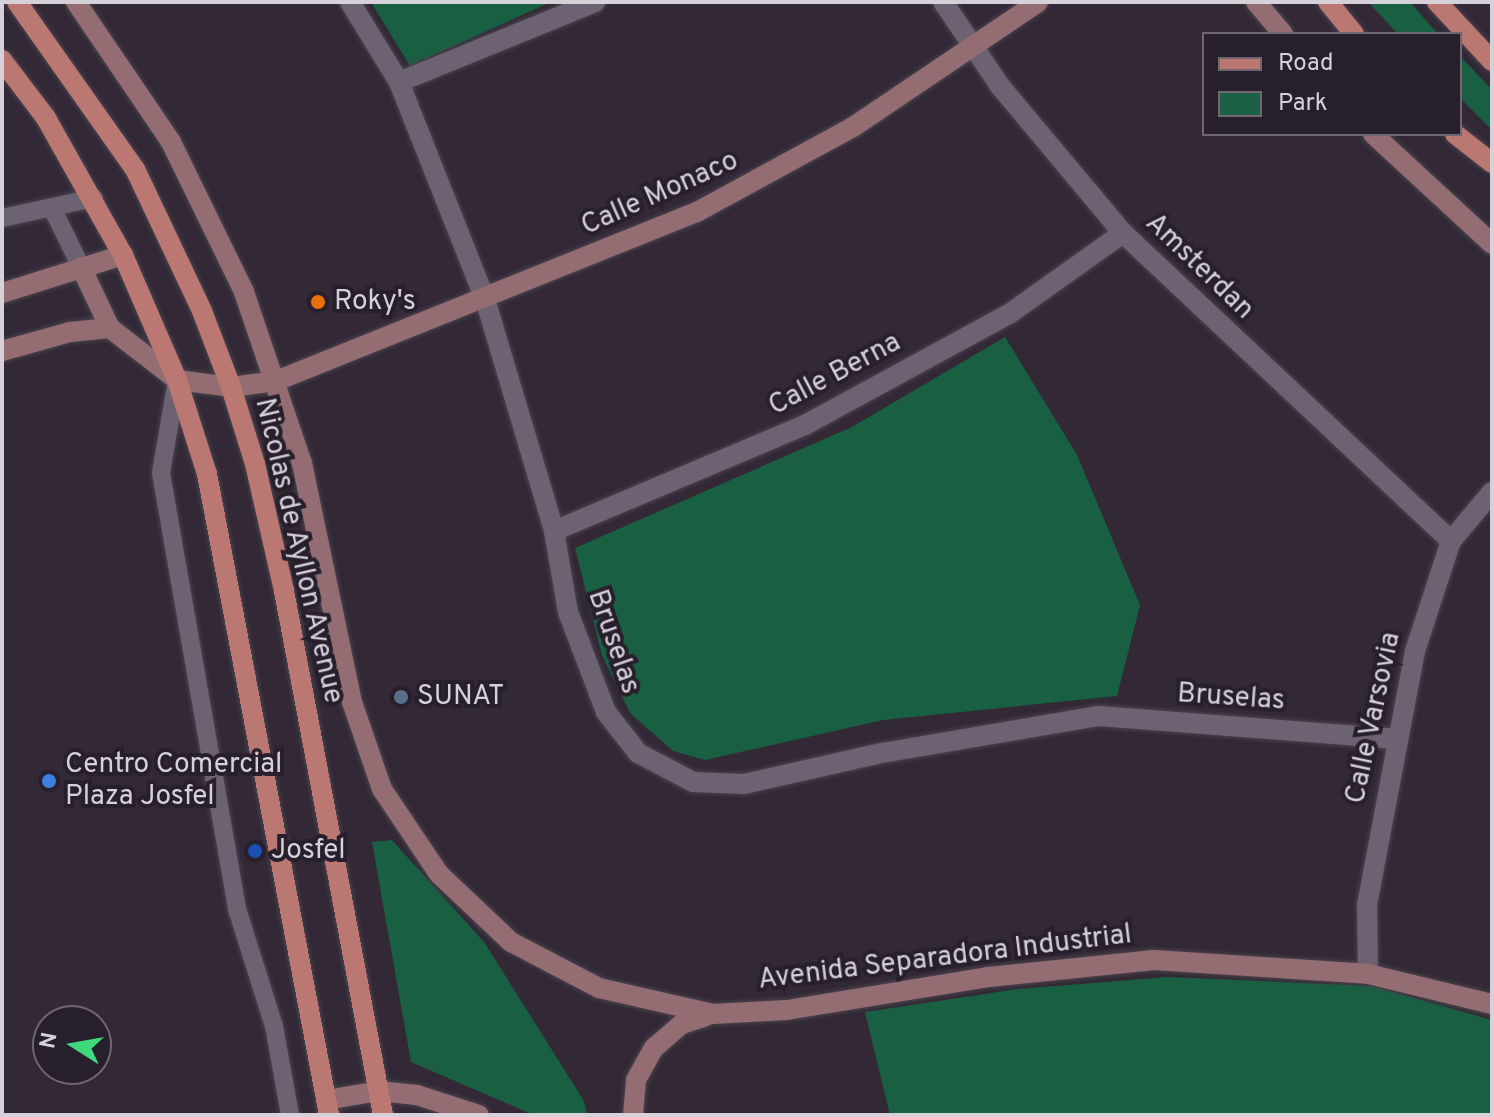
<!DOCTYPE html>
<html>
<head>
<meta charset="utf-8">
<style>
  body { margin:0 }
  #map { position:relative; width:1494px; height:1117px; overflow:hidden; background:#322836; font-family:Overpass,sans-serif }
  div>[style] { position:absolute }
  .green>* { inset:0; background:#196042 }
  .roads { filter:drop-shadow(0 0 2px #4a434e) drop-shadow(0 0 2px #4a434e) }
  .lane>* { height:18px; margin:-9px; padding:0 9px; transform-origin:9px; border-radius:9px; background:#6c6271 }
  .street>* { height:20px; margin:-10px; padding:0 10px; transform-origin:10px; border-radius:10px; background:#6c6271 }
  .secondary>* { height:20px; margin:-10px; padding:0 10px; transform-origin:10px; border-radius:10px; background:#936d71 }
  .primary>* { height:20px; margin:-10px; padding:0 10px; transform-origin:10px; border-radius:10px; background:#bb7872 }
  .dots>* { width:22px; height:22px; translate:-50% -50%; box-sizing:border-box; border:4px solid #281f2c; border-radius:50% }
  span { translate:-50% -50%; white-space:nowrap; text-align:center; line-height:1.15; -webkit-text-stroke:8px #281f2c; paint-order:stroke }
  .street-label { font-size:28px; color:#d6d0d9 }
  .poi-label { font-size:28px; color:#d6d0d9 }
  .left { translate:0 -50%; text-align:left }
  .frame { position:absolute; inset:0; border:4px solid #d6d0d9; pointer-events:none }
  .legend { position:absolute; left:1202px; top:32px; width:260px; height:104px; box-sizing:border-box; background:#281f2c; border:2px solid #6e6671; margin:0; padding:10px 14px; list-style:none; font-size:24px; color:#d6d0d9 }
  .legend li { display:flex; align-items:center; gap:16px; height:40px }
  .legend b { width:40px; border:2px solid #6e6671 }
  .north { position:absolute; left:32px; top:1005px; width:80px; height:80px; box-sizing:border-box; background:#281f2c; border:2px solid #6e6671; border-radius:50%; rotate:281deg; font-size:22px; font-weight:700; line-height:32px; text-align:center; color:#d6d0d9 }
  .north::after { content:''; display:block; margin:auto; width:28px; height:36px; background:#41d77c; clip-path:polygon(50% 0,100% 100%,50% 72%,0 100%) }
</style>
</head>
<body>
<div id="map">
  <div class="green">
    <div style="clip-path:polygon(371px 2px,551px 2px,410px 66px)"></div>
    <div style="clip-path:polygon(1368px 2px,1410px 2px,1438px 34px,1398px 34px)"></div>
    <div style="clip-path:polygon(1460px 56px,1492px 90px,1492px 130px,1460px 98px)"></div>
    <div style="clip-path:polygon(1005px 337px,1077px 455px,1140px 605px,1117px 696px,883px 720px,705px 760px,673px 751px,630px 713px,602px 655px,575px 548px,852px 427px)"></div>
    <div style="clip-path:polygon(392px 840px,484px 942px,584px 1101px,587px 1115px,534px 1115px,411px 1062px,372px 842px)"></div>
    <div style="clip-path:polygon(1168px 977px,1372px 986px,1492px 1020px,1492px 1115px,890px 1115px,865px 1012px,1018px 989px)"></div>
  </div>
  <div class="roads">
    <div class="lane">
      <div style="left:52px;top:208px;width:66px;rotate:63.8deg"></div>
      <div style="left:2px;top:218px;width:94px;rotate:-12.3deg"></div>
      <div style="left:177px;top:380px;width:94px;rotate:99.8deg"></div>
      <div style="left:161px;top:473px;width:446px;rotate:80.1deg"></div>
      <div style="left:238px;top:912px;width:120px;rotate:72.5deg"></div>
      <div style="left:274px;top:1026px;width:90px;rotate:79.8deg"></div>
    </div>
    <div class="street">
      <div style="left:350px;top:2px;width:94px;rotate:58.5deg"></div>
      <div style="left:399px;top:82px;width:233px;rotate:68.4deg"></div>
      <div style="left:485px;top:299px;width:242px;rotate:73.4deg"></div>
      <div style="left:554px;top:531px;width:82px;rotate:80.2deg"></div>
      <div style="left:568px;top:612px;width:107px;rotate:69.2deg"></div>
      <div style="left:606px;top:712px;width:52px;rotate:52deg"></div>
      <div style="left:638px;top:753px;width:62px;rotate:27.8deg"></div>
      <div style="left:693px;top:782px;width:51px;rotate:2.2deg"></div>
      <div style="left:744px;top:784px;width:141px;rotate:-12.7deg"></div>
      <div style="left:882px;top:753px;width:220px;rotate:-9.7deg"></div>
      <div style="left:1099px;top:716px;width:297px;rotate:4.4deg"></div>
      <div style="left:943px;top:2px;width:102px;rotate:55.8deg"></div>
      <div style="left:1000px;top:86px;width:192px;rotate:50.1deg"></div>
      <div style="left:1123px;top:233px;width:450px;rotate:43.2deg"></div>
      <div style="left:399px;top:82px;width:212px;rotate:-22.2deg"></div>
      <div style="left:554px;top:531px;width:272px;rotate:-22.9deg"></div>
      <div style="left:805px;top:425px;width:232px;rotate:-28.6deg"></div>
      <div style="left:1009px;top:314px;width:140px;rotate:-35.4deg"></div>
      <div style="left:1368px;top:974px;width:69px;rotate:-90.8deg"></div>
      <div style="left:1367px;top:905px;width:258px;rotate:-79.3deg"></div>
      <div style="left:1415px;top:651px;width:116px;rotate:-71.9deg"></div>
      <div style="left:1451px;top:541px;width:64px;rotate:-50.1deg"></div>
    </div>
    <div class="secondary">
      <div style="left:76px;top:2px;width:169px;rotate:55.8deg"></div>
      <div style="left:171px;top:142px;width:167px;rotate:64deg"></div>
      <div style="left:244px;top:292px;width:181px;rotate:71.3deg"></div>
      <div style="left:302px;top:463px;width:244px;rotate:78.2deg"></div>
      <div style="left:352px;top:702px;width:92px;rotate:71deg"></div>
      <div style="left:382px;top:789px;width:102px;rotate:56.2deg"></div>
      <div style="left:439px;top:874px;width:99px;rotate:43.4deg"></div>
      <div style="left:511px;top:942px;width:99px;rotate:27.6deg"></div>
      <div style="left:599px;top:988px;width:117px;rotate:12.8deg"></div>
      <div style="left:713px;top:1014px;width:74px;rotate:-3.1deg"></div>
      <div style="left:787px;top:1010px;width:205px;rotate:-9.3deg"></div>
      <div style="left:989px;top:977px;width:166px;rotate:-5.9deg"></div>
      <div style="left:1154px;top:960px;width:214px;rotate:3.7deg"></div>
      <div style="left:1368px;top:974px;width:128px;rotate:13.6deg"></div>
      <div style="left:1256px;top:2px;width:42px;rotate:49.8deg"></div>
      <div style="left:1373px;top:134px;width:162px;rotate:42.7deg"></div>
      <div style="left:81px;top:267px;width:68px;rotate:64.6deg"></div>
      <div style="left:2px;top:293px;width:127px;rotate:-17.4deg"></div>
      <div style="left:2px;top:351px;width:71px;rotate:-15.6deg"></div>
      <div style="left:70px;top:332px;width:40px;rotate:-5.7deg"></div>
      <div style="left:110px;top:328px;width:85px;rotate:37.8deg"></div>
      <div style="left:177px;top:380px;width:54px;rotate:7.4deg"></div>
      <div style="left:231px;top:387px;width:45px;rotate:-7.6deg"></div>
      <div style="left:276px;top:381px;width:454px;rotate:-21.9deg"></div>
      <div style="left:697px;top:212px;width:178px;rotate:-28.6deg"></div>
      <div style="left:853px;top:127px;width:223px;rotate:-34deg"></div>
      <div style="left:326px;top:1100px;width:54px;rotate:-9.6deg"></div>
      <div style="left:379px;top:1091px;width:38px;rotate:6deg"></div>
      <div style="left:417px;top:1095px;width:65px;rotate:17.9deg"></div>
      <div style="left:633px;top:1115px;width:35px;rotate:-85deg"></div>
      <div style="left:636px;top:1080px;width:37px;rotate:-61deg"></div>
      <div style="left:654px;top:1048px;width:37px;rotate:-41deg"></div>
      <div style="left:682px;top:1024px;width:25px;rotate:-18deg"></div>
    </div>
    <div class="primary">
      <div style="left:17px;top:2px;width:204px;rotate:54.8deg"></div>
      <div style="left:135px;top:169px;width:157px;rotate:64.7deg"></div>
      <div style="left:202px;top:311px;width:81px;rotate:69.1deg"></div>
      <div style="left:231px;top:387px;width:81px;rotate:72.7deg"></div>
      <div style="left:255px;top:464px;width:130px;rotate:77.1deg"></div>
      <div style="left:284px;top:591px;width:533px;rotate:79.3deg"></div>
      <div style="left:1328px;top:2px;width:41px;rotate:50.9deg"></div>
      <div style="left:1437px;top:2px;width:81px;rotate:47deg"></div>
      <div style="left:2px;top:60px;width:73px;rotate:52.8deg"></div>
      <div style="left:46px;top:118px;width:157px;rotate:60.7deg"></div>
      <div style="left:123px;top:255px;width:136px;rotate:66.6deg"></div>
      <div style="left:177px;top:380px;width:99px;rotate:72.3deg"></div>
      <div style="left:207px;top:474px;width:653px;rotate:79.22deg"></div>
      <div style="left:1455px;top:134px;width:47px;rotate:38.1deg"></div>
    </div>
  </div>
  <div class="dots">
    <div style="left:318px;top:302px;background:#e8710a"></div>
    <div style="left:401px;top:697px;background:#5c6f8a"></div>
    <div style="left:49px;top:781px;background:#3f7fe0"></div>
    <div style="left:255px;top:851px;background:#1a4fb4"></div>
  </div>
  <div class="street-label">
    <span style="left:660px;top:194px;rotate:-24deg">Calle Monaco</span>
    <span style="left:1199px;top:267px;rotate:44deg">Amsterdan</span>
    <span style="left:835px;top:375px;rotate:-28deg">Calle Berna</span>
    <span style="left:298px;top:551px;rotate:77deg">Nicolas de Ayllon Avenue</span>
    <span style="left:613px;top:642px;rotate:71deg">Bruselas</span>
    <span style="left:1231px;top:698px;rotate:4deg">Bruselas</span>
    <span style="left:1374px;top:718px;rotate:-78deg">Calle Varsovia</span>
    <span style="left:945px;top:958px;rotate:-7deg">Avenida Separadora Industrial</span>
  </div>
  <div class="poi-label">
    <span class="left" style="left:334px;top:302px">Roky's</span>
    <span class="left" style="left:417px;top:697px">SUNAT</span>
    <span class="left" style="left:65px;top:781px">Centro Comercial<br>Plaza Josfel</span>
    <span class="left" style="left:271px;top:851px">Josfel</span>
  </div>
  <div class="frame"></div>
  <ul class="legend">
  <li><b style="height:10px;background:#bb7872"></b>Road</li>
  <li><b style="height:22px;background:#196042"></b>Park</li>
  </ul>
  <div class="north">N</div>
</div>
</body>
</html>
